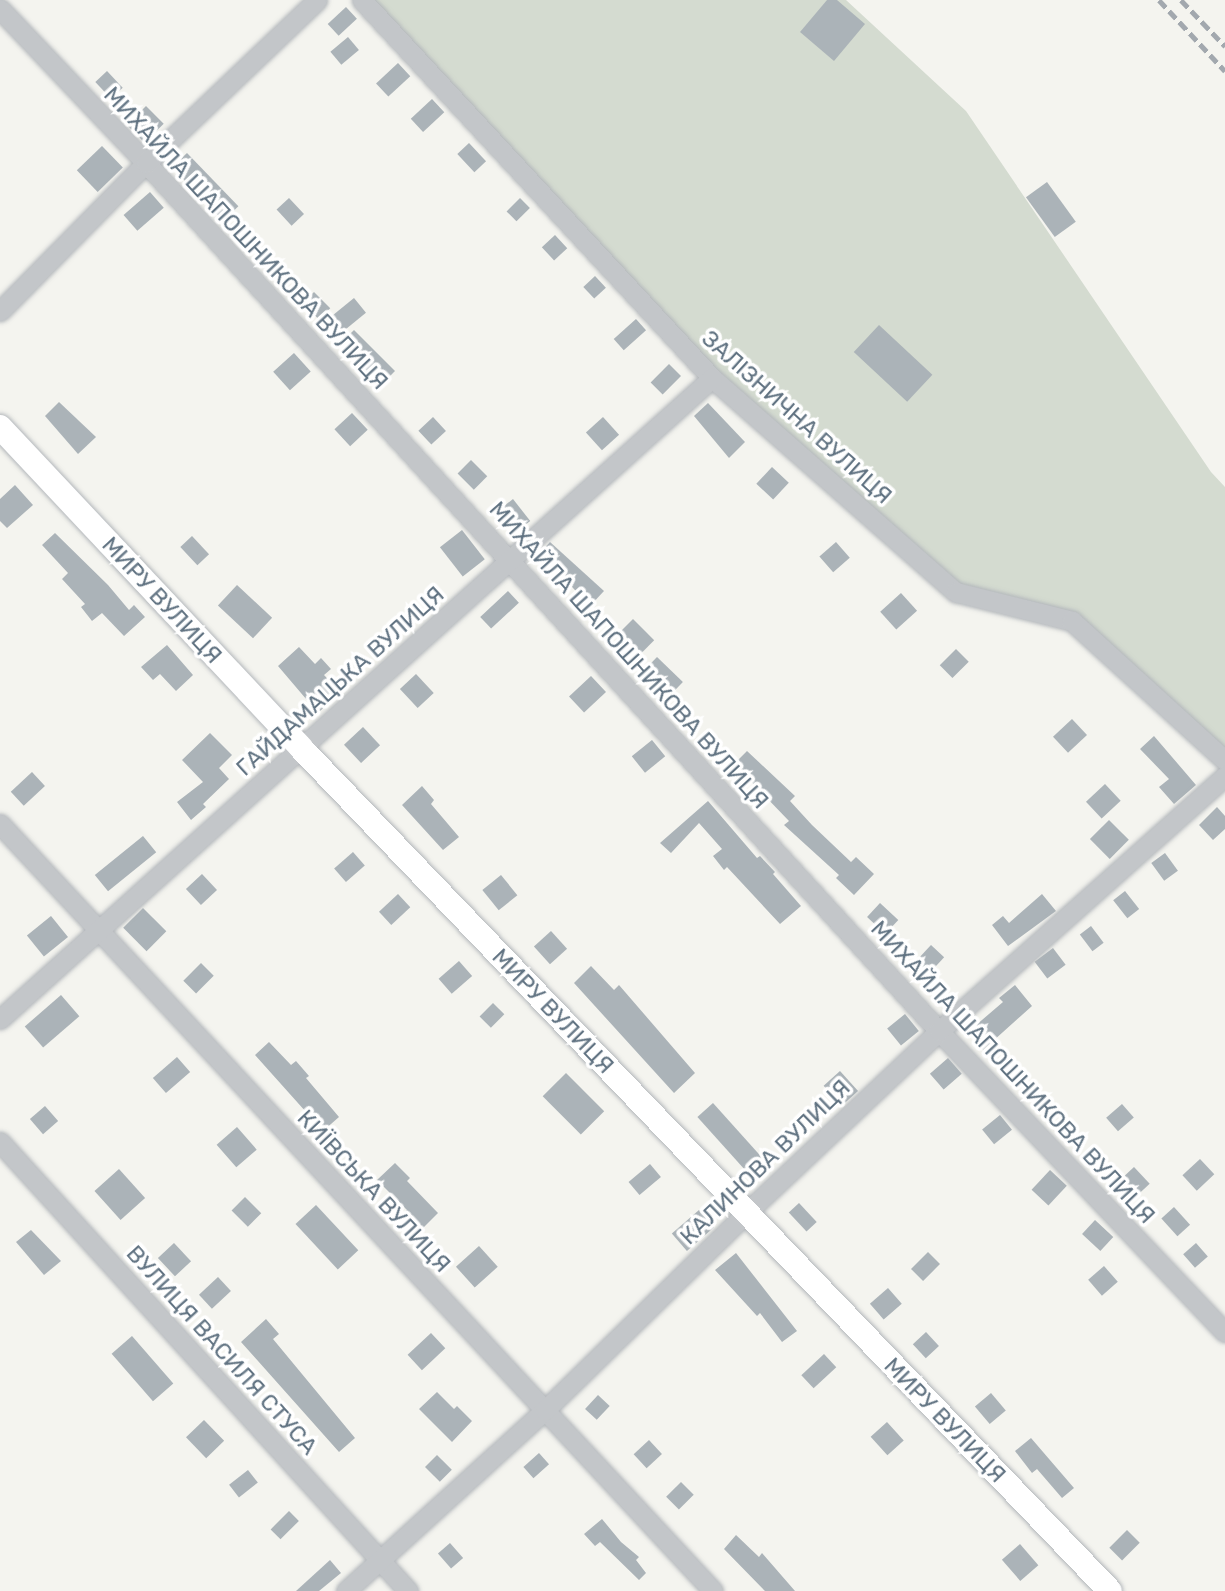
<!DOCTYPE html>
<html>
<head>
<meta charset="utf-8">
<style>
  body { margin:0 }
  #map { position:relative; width:1225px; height:1591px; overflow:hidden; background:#f4f4ef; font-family:Rubik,sans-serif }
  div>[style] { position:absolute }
  .green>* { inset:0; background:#d4dbd0 }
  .building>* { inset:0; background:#abb3b8; transform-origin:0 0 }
  .roads { filter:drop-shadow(0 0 2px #b3b7bb) drop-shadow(0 0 2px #b3b7bb) }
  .minor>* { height:19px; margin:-9.5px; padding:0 9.5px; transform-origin:9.5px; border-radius:9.5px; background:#c3c6c9 }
  .major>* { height:24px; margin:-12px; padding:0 12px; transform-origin:12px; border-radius:12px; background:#fff }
  .rail>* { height:5px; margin-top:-2.5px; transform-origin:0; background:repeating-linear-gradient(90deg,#a2a8ae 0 10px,transparent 0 15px) }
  span { translate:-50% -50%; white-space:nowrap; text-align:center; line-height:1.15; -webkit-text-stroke:7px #fff; paint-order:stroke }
  .street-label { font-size:23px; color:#617382 }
</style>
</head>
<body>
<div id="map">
  <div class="green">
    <div style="clip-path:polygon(362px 0,846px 0,966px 111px,1211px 472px,1225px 487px,1225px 760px,1072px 621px,956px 592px,712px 378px)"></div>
  </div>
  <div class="building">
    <div style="clip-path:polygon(827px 0,837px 0,865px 24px,834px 61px,800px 32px)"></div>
    <div style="left:346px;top:7px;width:16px;height:25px;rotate:47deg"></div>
    <div style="left:348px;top:37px;width:17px;height:23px;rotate:50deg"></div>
    <div style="left:398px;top:63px;width:18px;height:30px;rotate:47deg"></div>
    <div style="left:107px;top:71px;width:23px;height:16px;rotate:47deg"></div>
    <div style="left:432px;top:99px;width:18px;height:29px;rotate:47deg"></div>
    <div style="left:146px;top:106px;width:25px;height:27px;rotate:45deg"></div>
    <div style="left:469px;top:143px;width:25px;height:16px;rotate:47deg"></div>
    <div style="left:102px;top:146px;width:30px;height:35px;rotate:46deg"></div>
    <div style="left:187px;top:153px;width:74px;height:21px;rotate:46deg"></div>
    <div style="left:1047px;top:182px;width:49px;height:26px;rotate:54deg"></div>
    <div style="left:150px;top:192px;width:21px;height:35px;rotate:49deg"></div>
    <div style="left:289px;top:198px;width:22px;height:17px;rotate:47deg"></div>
    <div style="left:520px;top:198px;width:14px;height:19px;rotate:45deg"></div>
    <div style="left:555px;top:235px;width:18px;height:18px;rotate:47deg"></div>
    <div style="left:595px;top:276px;width:16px;height:16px;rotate:47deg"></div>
    <div style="left:314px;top:292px;width:23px;height:16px;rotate:45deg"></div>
    <div style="left:354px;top:298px;width:19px;height:32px;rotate:51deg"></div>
    <div style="left:636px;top:319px;width:15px;height:30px;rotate:48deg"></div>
    <div style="left:879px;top:325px;width:73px;height:37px;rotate:43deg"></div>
    <div style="left:354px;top:330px;width:58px;height:20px;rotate:45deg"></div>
    <div style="left:294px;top:353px;width:25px;height:28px;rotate:48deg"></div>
    <div style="left:669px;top:364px;width:17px;height:26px;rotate:45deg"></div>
    <div style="clip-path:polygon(59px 402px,96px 437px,78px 454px,45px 416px)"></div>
    <div style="clip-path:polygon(708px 403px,745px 442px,729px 458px,694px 416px)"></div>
    <div style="left:352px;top:413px;width:23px;height:24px;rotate:47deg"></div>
    <div style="left:433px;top:417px;width:19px;height:20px;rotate:47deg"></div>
    <div style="left:603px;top:417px;width:24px;height:23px;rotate:48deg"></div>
    <div style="left:471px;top:460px;width:23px;height:19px;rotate:45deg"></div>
    <div style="left:772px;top:467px;width:23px;height:23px;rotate:43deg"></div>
    <div style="clip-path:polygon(15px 485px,33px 505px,7px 528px,0 521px,0 499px)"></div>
    <div style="left:513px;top:499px;width:28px;height:19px;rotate:52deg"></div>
    <div style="left:462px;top:530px;width:37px;height:28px;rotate:52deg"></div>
    <div style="clip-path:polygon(55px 533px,108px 585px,129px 610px,134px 605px,145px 617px,124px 636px,102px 613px,92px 621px,81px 607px,85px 604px,62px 579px,68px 573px,42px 545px)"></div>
    <div style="left:192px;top:536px;width:25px;height:16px;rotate:47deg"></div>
    <div style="clip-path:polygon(550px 542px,604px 591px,590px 606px,540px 553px)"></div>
    <div style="left:836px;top:542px;width:21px;height:22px;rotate:49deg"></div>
    <div style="left:237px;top:585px;width:48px;height:28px;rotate:43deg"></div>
    <div style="left:508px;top:591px;width:16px;height:38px;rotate:47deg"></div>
    <div style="left:901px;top:593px;width:24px;height:28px;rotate:48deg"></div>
    <div style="left:633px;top:619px;width:30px;height:18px;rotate:45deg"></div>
    <div style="clip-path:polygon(167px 645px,193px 675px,176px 691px,160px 674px,153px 680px,141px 667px)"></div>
    <div style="clip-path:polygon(299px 647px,315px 664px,321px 658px,331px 669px,324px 675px,340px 692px,318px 713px,278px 666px)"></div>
    <div style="left:956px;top:649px;width:18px;height:23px;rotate:45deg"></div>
    <div style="left:657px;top:657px;width:36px;height:17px;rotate:44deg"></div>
    <div style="left:416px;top:674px;width:26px;height:22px;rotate:47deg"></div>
    <div style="left:591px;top:676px;width:22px;height:30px;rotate:47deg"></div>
    <div style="left:1072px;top:719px;width:22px;height:26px;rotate:47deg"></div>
    <div style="left:363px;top:727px;width:25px;height:26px;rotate:47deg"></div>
    <div style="clip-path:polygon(210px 733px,232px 755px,219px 768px,229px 779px,203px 804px,206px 807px,191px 820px,177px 802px,203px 782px,182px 760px)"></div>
    <div style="clip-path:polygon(1154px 736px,1196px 785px,1174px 804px,1159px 787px,1169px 779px,1140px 749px)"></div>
    <div style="left:652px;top:740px;width:21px;height:26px;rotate:51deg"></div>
    <div style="clip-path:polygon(747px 751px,795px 796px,790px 801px,812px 825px,851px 862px,856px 857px,874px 874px,854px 895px,836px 878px,839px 875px,784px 825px,789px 821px,734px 764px)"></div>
    <div style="left:32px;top:772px;width:19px;height:29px;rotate:47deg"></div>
    <div style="left:1105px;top:784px;width:23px;height:26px;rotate:47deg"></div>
    <div style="clip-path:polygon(422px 786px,434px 800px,431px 804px,459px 837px,443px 850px,402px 805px)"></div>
    <div style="clip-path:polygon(708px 801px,757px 858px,760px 856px,775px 872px,773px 874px,801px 906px,780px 924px,727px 867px,724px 870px,713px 856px,722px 849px,699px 823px,671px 853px,660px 843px)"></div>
    <div style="clip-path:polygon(1217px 807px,1225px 816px,1225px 829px,1213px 840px,1199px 825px)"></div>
    <div style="left:1109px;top:820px;width:28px;height:27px;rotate:45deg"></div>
    <div style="left:143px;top:836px;width:21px;height:62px;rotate:51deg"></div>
    <div style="left:353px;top:852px;width:18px;height:25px;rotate:49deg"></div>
    <div style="left:1165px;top:853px;width:22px;height:17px;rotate:54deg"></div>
    <div style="left:202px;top:874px;width:22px;height:22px;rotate:47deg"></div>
    <div style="left:501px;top:875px;width:26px;height:24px;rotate:51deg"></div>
    <div style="left:1125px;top:891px;width:23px;height:15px;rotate:52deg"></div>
    <div style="left:398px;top:894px;width:18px;height:26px;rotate:47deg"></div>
    <div style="clip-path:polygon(1042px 894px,1056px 911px,1008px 946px,992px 925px,1003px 916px,1009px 923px)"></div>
    <div style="left:880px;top:903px;width:25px;height:19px;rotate:43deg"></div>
    <div style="left:143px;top:908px;width:33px;height:28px;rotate:45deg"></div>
    <div style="left:51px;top:916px;width:27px;height:31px;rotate:51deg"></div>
    <div style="left:1091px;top:926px;width:21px;height:14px;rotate:53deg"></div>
    <div style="left:551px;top:931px;width:24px;height:23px;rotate:48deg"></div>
    <div style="left:931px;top:945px;width:18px;height:26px;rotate:43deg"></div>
    <div style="left:1053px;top:948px;width:21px;height:23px;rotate:53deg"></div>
    <div style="left:459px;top:961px;width:20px;height:27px;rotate:49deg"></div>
    <div style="left:201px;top:963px;width:18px;height:25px;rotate:45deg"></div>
    <div style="clip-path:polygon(591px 966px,614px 990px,619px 985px,695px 1073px,674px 1093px,574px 983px)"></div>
    <div style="clip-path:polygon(1015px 985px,1032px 1006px,983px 1050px,968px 1032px,1003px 1002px,999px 998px)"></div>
    <div style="left:61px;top:995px;width:28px;height:48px;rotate:49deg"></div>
    <div style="left:493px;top:1003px;width:16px;height:19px;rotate:45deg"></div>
    <div style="left:905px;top:1014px;width:22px;height:23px;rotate:51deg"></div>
    <div style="clip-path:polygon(269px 1042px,291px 1065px,296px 1061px,309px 1076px,306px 1078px,339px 1117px,323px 1131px,255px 1055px)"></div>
    <div style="left:177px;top:1057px;width:20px;height:32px;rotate:49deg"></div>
    <div style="left:948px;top:1058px;width:21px;height:24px;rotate:49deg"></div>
    <div style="left:840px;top:1071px;width:27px;height:22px;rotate:48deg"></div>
    <div style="left:566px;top:1073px;width:54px;height:33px;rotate:45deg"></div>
    <div style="left:713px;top:1103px;width:84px;height:21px;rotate:48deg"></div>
    <div style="left:1122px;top:1104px;width:18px;height:21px;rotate:49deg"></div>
    <div style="left:45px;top:1106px;width:20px;height:20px;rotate:49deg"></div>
    <div style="left:1000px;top:1115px;width:19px;height:23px;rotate:51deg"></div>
    <div style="left:237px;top:1127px;width:30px;height:27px;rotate:49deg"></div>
    <div style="left:1200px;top:1159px;width:21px;height:24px;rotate:47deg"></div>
    <div style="clip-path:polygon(395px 1163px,410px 1178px,407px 1181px,438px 1213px,420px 1231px,403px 1214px,407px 1210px,377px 1180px)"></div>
    <div style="left:650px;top:1164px;width:17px;height:28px;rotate:50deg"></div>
    <div style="left:1134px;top:1167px;width:23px;height:18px;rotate:47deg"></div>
    <div style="left:119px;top:1169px;width:39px;height:33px;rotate:48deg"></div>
    <div style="left:1050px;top:1170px;width:23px;height:27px;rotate:43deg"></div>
    <div style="left:245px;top:1197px;width:23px;height:19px;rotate:45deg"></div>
    <div style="left:799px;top:1203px;width:26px;height:14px;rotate:47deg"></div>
    <div style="left:316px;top:1205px;width:62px;height:28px;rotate:47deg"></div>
    <div style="left:1174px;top:1207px;width:24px;height:17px;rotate:48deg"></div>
    <div style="left:699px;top:1210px;width:23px;height:36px;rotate:49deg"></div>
    <div style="left:1095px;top:1220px;width:25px;height:19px;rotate:43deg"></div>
    <div style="clip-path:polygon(31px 1230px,61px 1261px,44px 1275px,16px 1242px)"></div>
    <div style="left:174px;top:1243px;width:25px;height:22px;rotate:47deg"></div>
    <div style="left:1196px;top:1243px;width:18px;height:17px;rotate:49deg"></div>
    <div style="left:479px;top:1246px;width:28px;height:31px;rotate:48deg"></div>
    <div style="left:928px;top:1252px;width:17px;height:24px;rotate:45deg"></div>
    <div style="clip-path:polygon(736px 1253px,797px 1331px,782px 1342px,760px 1313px,757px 1316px,715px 1270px)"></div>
    <div style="left:1104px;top:1266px;width:21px;height:21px;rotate:49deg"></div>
    <div style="left:218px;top:1277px;width:19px;height:26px;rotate:47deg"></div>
    <div style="left:888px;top:1288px;width:21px;height:24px;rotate:49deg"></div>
    <div style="clip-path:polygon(266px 1319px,279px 1334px,273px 1339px,355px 1438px,339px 1452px,241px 1342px)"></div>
    <div style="left:926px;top:1332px;width:19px;height:18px;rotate:47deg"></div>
    <div style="left:431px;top:1333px;width:21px;height:32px;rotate:47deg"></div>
    <div style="left:132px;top:1336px;width:63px;height:27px;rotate:49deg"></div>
    <div style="left:824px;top:1354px;width:18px;height:31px;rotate:47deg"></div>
    <div style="clip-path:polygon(437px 1392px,454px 1409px,457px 1406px,472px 1421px,452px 1442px,419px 1409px)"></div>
    <div style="left:991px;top:1393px;width:23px;height:21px;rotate:50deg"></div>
    <div style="left:598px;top:1395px;width:16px;height:19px;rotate:43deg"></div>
    <div style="left:204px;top:1420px;width:29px;height:25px;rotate:46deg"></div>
    <div style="left:887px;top:1422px;width:25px;height:22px;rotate:48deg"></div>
    <div style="clip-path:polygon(1031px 1438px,1074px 1488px,1062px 1498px,1037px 1469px,1032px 1473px,1015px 1451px)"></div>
    <div style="left:649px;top:1440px;width:19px;height:21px;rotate:47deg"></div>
    <div style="left:539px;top:1453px;width:15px;height:21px;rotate:48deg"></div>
    <div style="left:437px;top:1455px;width:21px;height:17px;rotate:45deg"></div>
    <div style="left:248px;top:1470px;width:16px;height:24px;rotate:52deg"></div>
    <div style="left:681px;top:1482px;width:18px;height:21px;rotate:45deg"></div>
    <div style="left:289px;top:1511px;width:14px;height:26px;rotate:45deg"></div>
    <div style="clip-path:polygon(602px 1519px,621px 1542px,639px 1557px,636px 1560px,646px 1573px,639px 1580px,600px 1542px,595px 1546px,584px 1534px)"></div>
    <div style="left:1127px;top:1530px;width:18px;height:25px;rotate:45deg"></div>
    <div style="clip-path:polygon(736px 1535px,759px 1557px,762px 1553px,795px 1591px,765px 1591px,724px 1549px)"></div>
    <div style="left:450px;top:1543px;width:20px;height:16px;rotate:49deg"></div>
    <div style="left:1020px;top:1544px;width:28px;height:24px;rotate:49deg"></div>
    <div style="clip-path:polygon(330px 1560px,341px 1573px,319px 1591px,296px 1591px)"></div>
  </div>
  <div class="roads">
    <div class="minor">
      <div style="left:362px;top:0;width:515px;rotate:47.2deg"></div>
      <div style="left:712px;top:378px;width:325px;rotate:41.3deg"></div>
      <div style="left:956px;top:592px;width:120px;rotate:14deg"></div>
      <div style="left:1072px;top:621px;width:207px;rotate:42.3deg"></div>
      <div style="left:0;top:9px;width:212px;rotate:46.5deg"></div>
      <div style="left:146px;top:163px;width:1176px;rotate:47.59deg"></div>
      <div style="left:939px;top:1031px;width:415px;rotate:46.5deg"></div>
      <div style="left:0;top:311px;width:208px;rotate:-45.4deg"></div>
      <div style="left:146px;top:163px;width:236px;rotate:-43.6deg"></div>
      <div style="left:0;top:824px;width:1047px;rotate:47.09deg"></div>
      <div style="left:0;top:1019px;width:958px;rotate:-42deg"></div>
      <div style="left:0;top:1142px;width:607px;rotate:47.74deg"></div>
      <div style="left:346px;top:1591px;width:269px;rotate:-42.3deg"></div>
      <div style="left:545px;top:1410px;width:281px;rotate:-44.4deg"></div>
      <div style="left:746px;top:1213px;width:265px;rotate:-43.3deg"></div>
      <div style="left:939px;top:1031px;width:383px;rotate:-41.7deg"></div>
    </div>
    <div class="major">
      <div style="left:0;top:427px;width:440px;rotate:46.8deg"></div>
      <div style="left:301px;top:748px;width:1168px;rotate:46.18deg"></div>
    </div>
  </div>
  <div class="rail">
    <div style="left:1159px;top:0;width:97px;rotate:47.1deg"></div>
    <div style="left:1181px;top:0;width:64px;rotate:46.3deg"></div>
  </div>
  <div class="street-label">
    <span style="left:246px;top:238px;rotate:47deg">МИХАЙЛА ШАПОШНИКОВА ВУЛИЦЯ</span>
    <span style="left:797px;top:417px;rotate:42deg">ЗАЛІЗНИЧНА ВУЛИЦЯ</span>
    <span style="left:162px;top:600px;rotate:47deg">МИРУ ВУЛИЦЯ</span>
    <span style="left:629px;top:655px;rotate:48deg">МИХАЙЛА ШАПОШНИКОВА ВУЛИЦЯ</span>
    <span style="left:340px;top:681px;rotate:-42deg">ГАЙДАМАЦЬКА ВУЛИЦЯ</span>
    <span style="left:553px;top:1011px;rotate:46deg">МИРУ ВУЛИЦЯ</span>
    <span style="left:1013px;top:1072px;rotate:47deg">МИХАЙЛА ШАПОШНИКОВА ВУЛИЦЯ</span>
    <span style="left:765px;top:1162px;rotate:-44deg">КАЛИНОВА ВУЛИЦЯ</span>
    <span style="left:374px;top:1191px;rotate:47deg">КИЇВСЬКА ВУЛИЦЯ</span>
    <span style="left:222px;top:1350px;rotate:48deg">ВУЛИЦЯ ВАСИЛЯ СТУСА</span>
    <span style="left:945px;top:1420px;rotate:46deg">МИРУ ВУЛИЦЯ</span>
  </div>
</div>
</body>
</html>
